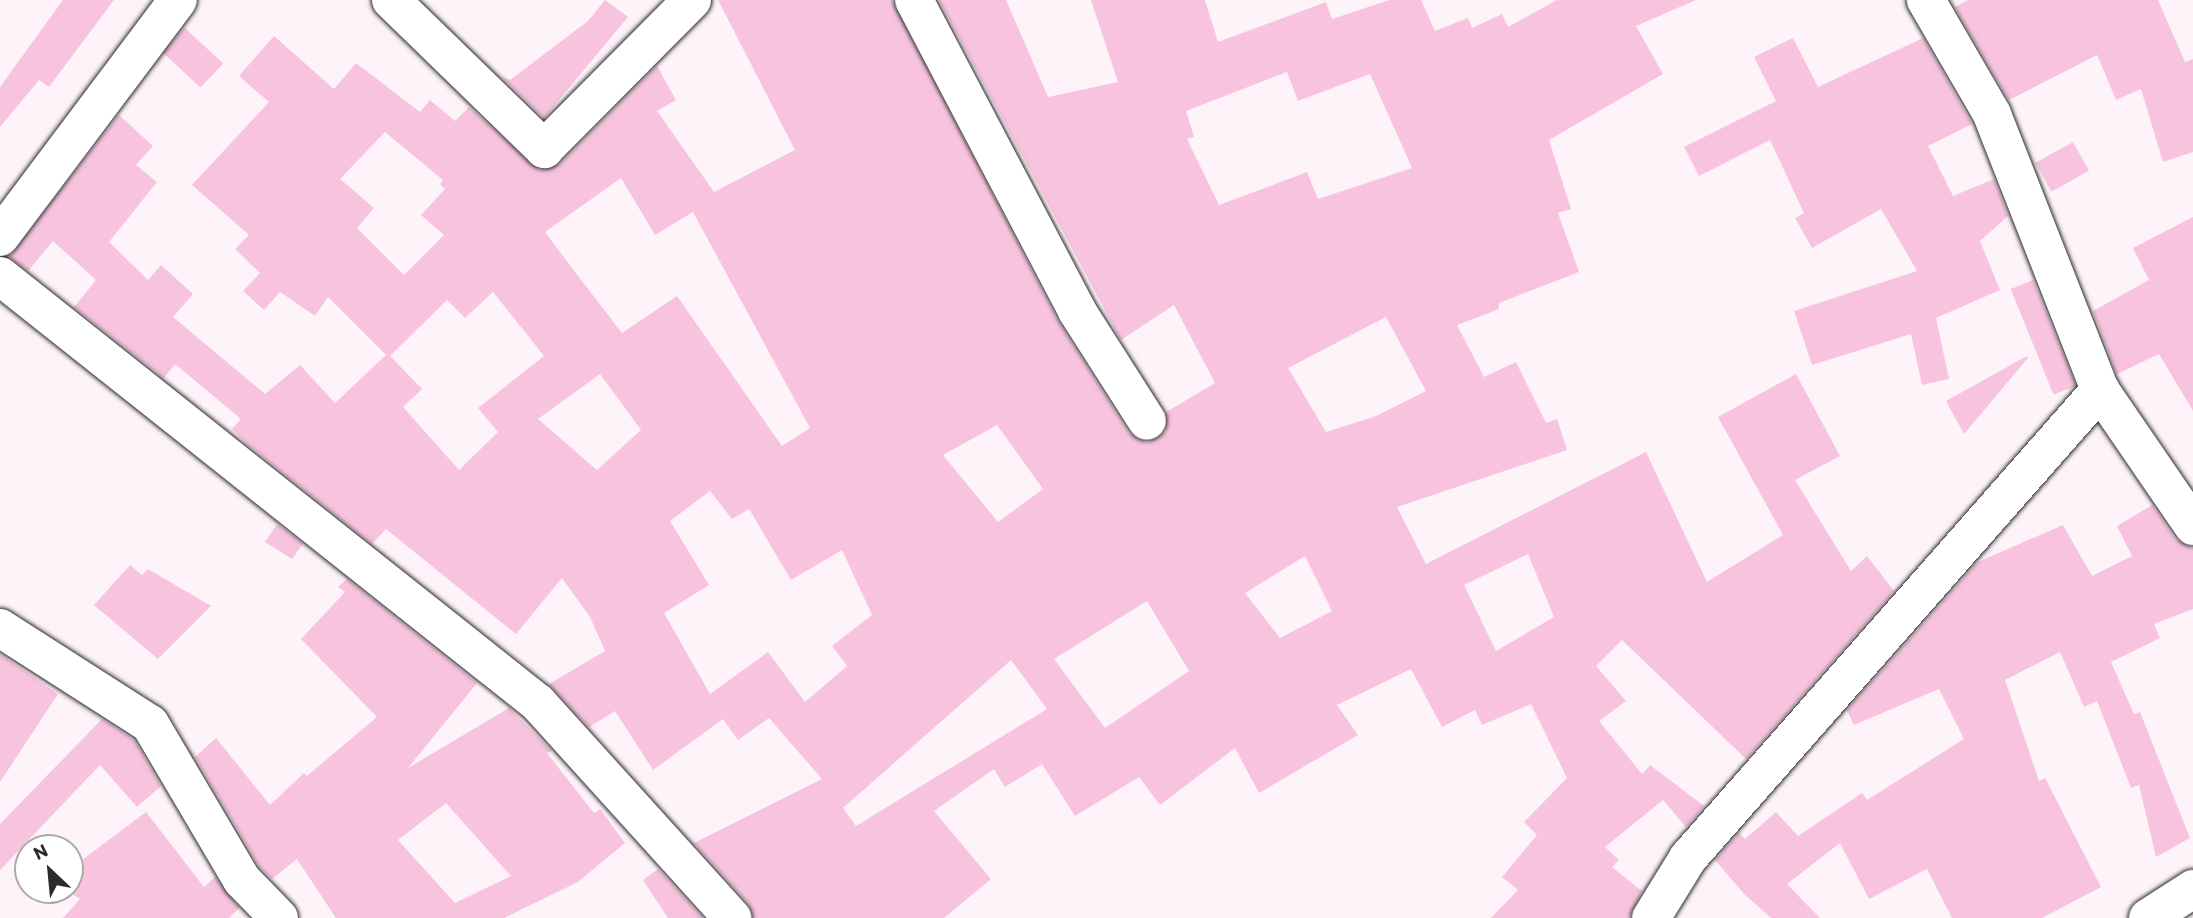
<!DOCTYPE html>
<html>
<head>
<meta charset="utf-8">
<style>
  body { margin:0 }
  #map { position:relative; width:2193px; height:918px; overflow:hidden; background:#fef3f9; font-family:Itim,sans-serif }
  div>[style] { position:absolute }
  .building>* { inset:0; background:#f8c3df; transform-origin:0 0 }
  .roads { filter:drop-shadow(0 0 2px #2b2b2b) drop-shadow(0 0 2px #2b2b2b) }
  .street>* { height:38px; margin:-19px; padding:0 19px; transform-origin:19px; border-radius:19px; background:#fff }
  span { translate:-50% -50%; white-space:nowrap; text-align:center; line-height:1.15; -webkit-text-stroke:5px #fff; paint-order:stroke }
  .north { position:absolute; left:14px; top:834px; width:70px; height:70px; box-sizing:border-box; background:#fff; border:2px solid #aaa; border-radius:50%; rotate:334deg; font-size:19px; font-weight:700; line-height:28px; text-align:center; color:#2b2b2b }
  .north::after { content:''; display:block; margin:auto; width:24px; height:32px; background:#2b2b2b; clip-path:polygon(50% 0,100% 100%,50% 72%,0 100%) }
</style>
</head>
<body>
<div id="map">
  <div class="building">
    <div style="clip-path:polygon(63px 0,114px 0,49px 87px,39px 80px,0 127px,0 87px)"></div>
    <div style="clip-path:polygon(605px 0,628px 17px,544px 118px,501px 76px,510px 80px,588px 21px)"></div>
    <div style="clip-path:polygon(evenodd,718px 0,892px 0,1059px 323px,1129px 433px,1147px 443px,1166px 432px,1166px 412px,1215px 383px,1174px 305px,1121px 340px,939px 0,1006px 0,1048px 97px,1118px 82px,1091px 0,1205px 0,1218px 42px,1326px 2px,1332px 19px,1389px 0,1421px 0,1435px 31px,1468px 18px,1472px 28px,1502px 14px,1508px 27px,1557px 0,1696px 0,1636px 26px,1663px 74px,1549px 140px,1571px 209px,1558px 213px,1579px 272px,1499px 303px,1499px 309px,1457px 325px,1484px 377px,1516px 362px,1546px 423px,1557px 419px,1567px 450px,1397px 507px,1426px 564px,1646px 452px,1707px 582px,1783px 535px,1718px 417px,1796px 374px,1840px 456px,1795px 480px,1851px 571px,1867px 556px,1894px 591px,1746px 759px,1622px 640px,1596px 666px,1626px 701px,1599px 721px,1642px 774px,1650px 765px,1704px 806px,1686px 827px,1663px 800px,1605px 847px,1619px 860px,1612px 867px,1642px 891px,1629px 918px,1491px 918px,1518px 890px,1502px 877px,1537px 835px,1524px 822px,1567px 778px,1531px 704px,1482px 725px,1475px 710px,1442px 727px,1411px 669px,1337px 705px,1358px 735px,1259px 793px,1235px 748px,1160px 805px,1139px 777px,1075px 816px,1042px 764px,1005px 787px,994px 769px,934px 811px,991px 879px,944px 918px,753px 918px,748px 903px,694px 843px,822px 779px,769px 718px,738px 740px,723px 719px,653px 770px,615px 711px,589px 727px,549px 684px,605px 651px,590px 617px,562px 578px,516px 634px,386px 529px,372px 544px,247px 444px,232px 429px,241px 419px,175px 364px,164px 378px,74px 307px,96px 280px,53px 241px,28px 271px,9px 257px,119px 115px,153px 146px,136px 165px,157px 182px,109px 242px,148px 280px,161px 265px,193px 294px,173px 317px,265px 394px,300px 365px,335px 403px,386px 355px,328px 297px,315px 316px,280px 292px,264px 310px,243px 291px,260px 273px,235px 249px,249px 235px,192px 185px,269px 102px,239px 76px,274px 36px,334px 89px,356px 63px,420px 112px,430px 100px,455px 121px,469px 107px,539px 170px,560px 164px,657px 66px,676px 100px,657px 111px,714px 192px,795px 150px,718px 0,1287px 72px,1298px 101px,1370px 74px,1412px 168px,1318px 199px,1307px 172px,1219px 205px,1187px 139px,1194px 137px,1186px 111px,1287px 72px,718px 0,385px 132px,443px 180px,440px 184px,445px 189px,421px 215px,444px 235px,404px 275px,357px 228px,374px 208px,340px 179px,385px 132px,718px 0,621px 178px,655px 235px,693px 212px,810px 428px,782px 446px,677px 296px,622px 333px,575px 272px,545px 232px,621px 178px,718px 0,493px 292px,544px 356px,478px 408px,498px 432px,459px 470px,403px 407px,422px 389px,390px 356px,447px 300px,465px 318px,493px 292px,718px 0,1386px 317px,1426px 391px,1376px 416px,1326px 432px,1288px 368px,1386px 317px,718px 0,600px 374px,641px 430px,597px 470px,538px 419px,600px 374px,718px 0,997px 425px,1043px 489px,998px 522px,943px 455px,997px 425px,718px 0,710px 491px,732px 519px,749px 509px,791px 580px,842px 550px,872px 615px,832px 646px,847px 666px,805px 702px,768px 652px,710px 694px,664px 613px,709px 585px,670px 521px,710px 491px,718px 0,1528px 554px,1554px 617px,1496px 651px,1464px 585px,1528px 554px,718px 0,1305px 556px,1332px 611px,1280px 638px,1245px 593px,1305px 556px,718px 0,1147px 601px,1189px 671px,1105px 728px,1054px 659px,1147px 601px,718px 0,1011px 660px,1047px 709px,856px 826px,843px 808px,1011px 660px)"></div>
    <div style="clip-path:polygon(1968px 0,2158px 0,2185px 62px,2193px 59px,2193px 152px,2163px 162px,2141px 89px,2116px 100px,2097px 55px,2009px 100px,1955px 7px)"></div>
    <div style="left:185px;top:28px;width:52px;height:33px;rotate:43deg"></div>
    <div style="clip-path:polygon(1793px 38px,1818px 87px,1923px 38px,1972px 124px,1928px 146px,1953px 196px,1994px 179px,2008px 216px,1980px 241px,2000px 290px,1936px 318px,1949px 379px,1922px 385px,1911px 334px,1812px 365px,1794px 311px,1917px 271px,1881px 209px,1812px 248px,1795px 218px,1804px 213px,1770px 140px,1699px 176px,1684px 147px,1776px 101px,1754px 57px)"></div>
    <div style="left:2073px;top:142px;width:33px;height:43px;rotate:61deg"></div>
    <div style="clip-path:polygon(2193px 217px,2193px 411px,2159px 354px,2117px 374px,2093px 311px,2149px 280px,2133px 248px)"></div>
    <div style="left:2033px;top:280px;width:114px;height:24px;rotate:68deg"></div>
    <div style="clip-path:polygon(2027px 356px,2028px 358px,1964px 434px,1946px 401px)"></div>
    <div style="clip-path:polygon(2152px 505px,2175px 539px,2193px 548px,2193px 609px,2154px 624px,2160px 638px,2111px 662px,2134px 714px,2140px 712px,2190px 838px,2156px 857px,2139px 785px,2131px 788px,2097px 701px,2084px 707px,2060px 652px,2005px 680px,2039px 781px,2045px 778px,2101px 887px,2042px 918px,1952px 918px,1927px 869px,1869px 899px,1840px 843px,1787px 884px,1820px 918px,1771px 918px,1745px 895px,1715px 860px,1739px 833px,1745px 839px,1776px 812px,1798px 836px,1862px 793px,1867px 800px,1964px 739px,1939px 689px,1854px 725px,1847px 710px,1978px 562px,2063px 525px,2092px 576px,2132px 556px,2117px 526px)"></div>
    <div style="clip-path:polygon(277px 524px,303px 544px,292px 559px,265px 542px)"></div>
    <div style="clip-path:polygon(130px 565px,142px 575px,148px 569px,211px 606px,158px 659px,94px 605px)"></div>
    <div style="clip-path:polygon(evenodd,347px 579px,477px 683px,408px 768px,509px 708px,552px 751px,547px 753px,594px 813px,600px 809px,625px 843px,578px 882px,504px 918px,336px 918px,297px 859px,272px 879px,260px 867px,195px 757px,216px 738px,270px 805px,304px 773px,307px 776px,377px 717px,301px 639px,345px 592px,338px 587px,347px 579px,446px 803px,511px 876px,455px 903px,398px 840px,446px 803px)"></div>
    <div style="clip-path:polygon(0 654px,58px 694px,0 782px)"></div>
    <div style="clip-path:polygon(102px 719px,134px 740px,161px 786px,137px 807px,100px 765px,0 870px,0 824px)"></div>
    <div style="clip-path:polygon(146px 812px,204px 887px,215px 877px,239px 908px,229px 918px,63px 918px,80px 899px,65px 890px,70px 890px,70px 869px)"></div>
    <div style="clip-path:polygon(658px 869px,703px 918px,668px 918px,643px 880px)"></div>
  </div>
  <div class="roads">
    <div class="street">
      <div style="left:391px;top:0;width:214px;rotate:44.2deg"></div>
      <div style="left:544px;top:149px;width:210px;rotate:-45.2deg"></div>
      <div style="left:914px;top:0;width:351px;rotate:62.3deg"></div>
      <div style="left:1077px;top:311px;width:130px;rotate:57.5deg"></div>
      <div style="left:0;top:237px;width:296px;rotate:-53.1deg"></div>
      <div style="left:0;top:276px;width:687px;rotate:38.44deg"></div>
      <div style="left:538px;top:703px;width:290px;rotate:47.9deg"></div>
      <div style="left:2100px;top:390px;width:165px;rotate:55.6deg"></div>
      <div style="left:0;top:628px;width:178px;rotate:32.6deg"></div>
      <div style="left:150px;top:724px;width:181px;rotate:59.5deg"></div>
      <div style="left:242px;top:880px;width:53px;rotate:45.8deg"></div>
      <div style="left:1651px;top:918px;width:70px;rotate:-58.3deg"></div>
      <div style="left:1688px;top:858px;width:624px;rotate:-48.64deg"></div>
      <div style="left:2100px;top:390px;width:296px;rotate:-111.4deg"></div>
      <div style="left:1992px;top:114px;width:132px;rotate:-120.1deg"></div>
      <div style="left:2148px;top:918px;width:54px;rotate:-32.8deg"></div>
    </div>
  </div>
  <div class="north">N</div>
</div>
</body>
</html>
